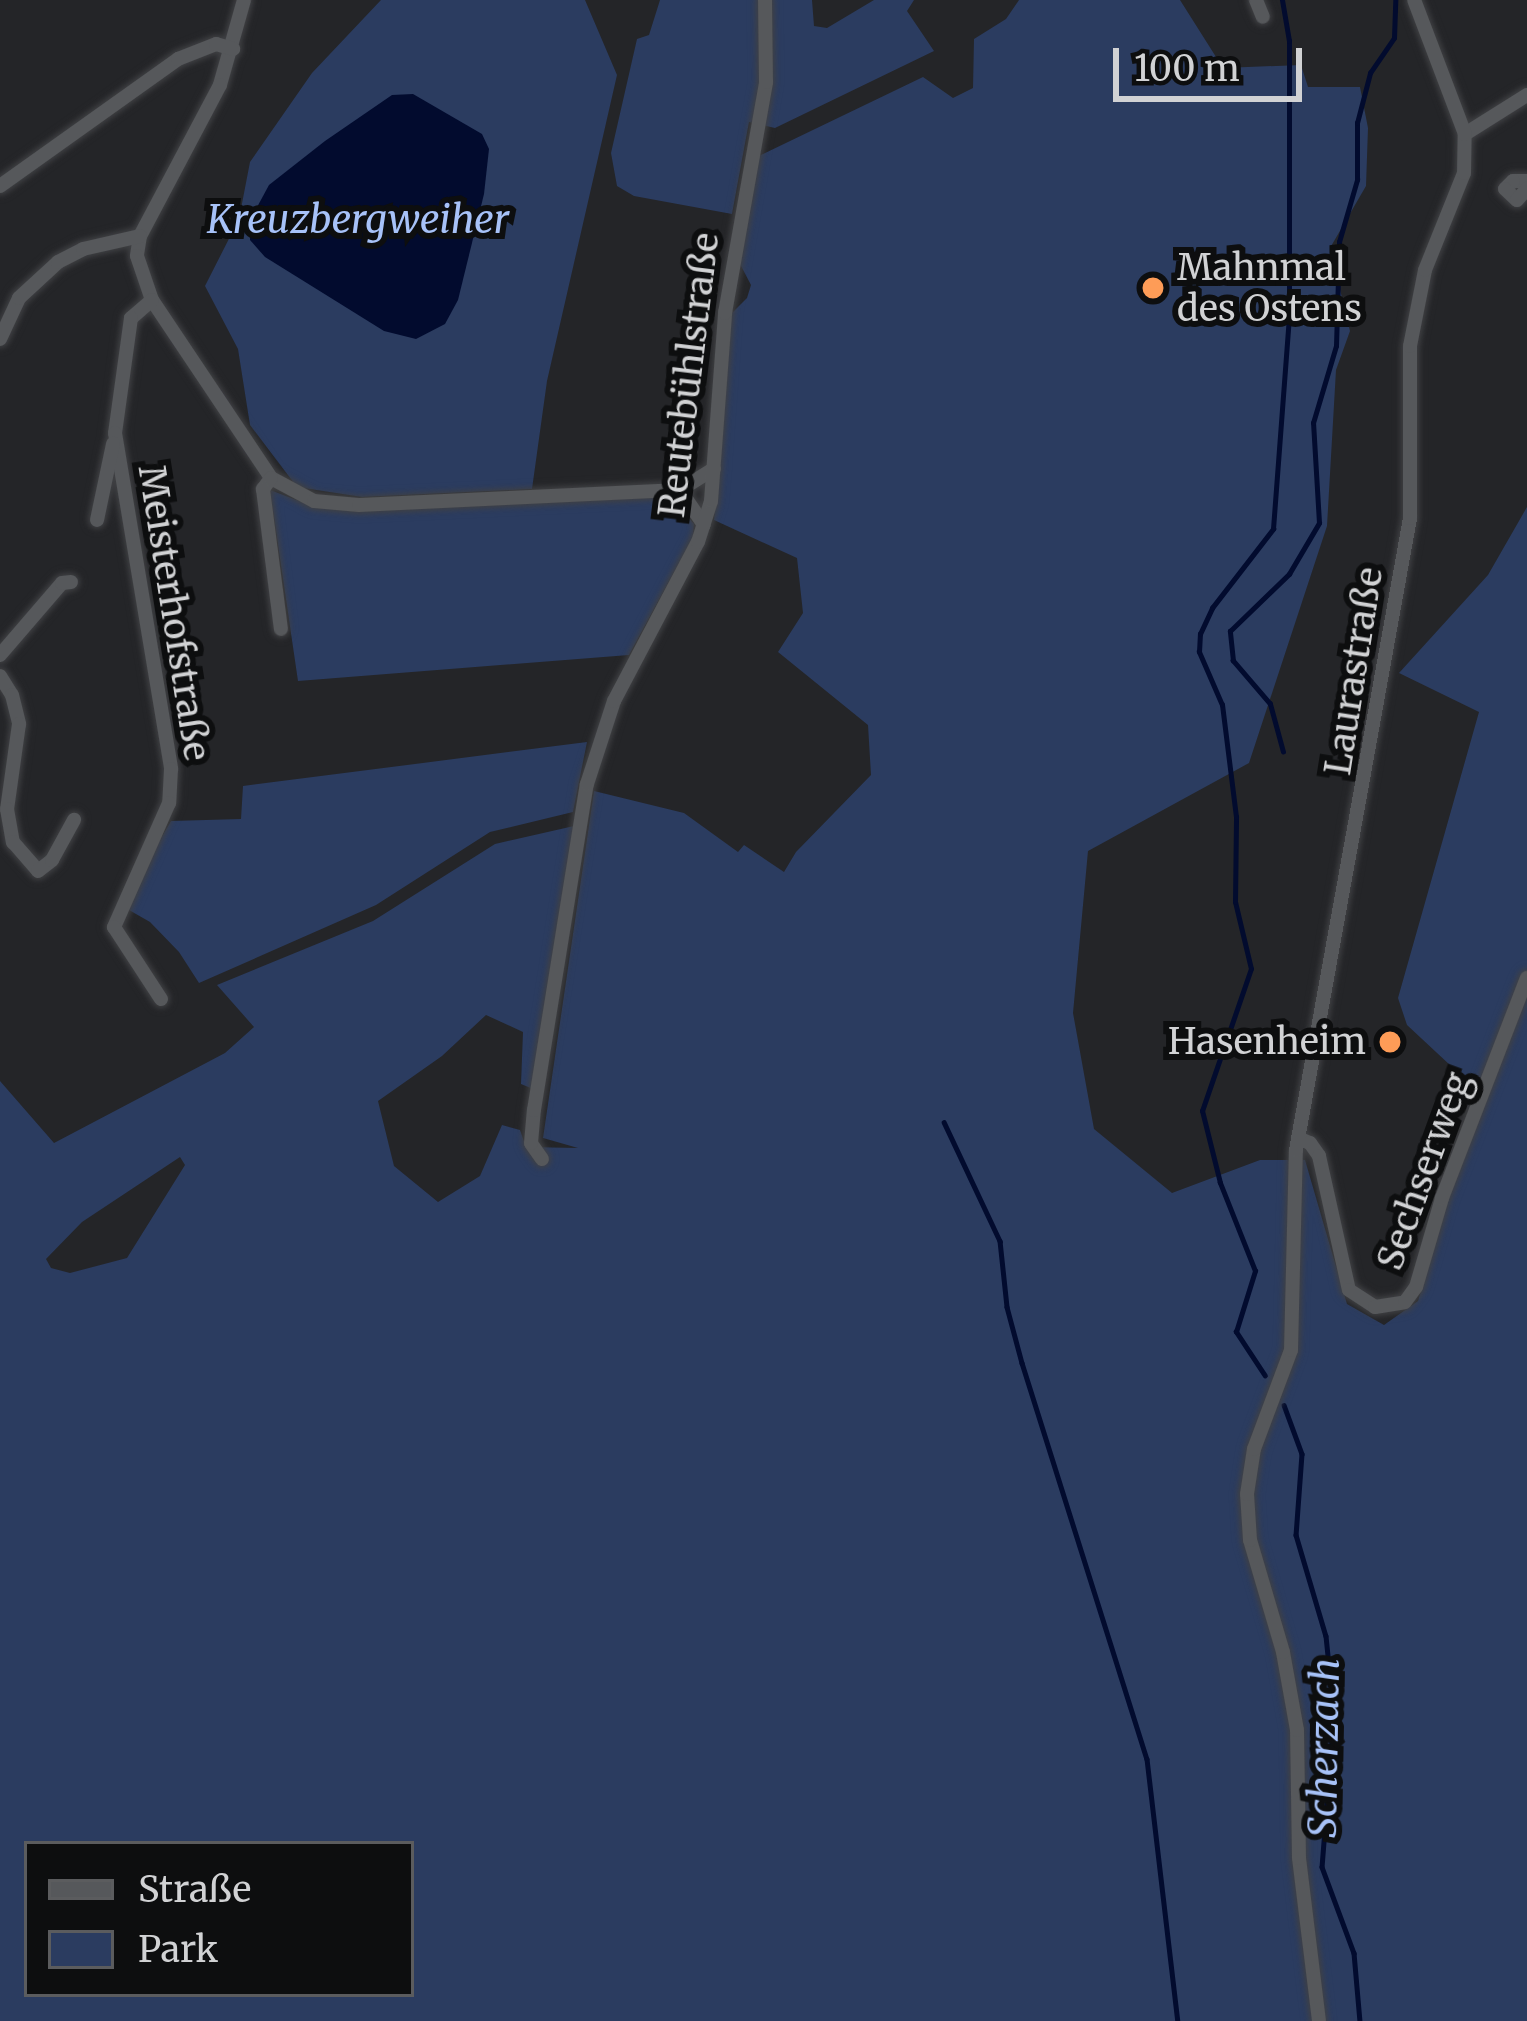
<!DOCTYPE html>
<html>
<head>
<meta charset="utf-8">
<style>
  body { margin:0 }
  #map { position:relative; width:1527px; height:2021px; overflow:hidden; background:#242528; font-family:Merriweather,serif }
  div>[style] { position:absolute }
  .green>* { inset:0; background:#2b3c60 }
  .water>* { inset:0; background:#020b2e }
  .stream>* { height:4.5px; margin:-2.25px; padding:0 2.25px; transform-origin:2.25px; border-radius:2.25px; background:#020b2e }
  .roads { filter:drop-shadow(0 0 3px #404144) drop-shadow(0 0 3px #404144) }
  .minor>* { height:14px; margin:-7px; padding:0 7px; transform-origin:7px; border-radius:7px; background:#56585b }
  .dots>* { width:33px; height:33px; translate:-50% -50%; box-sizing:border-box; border:6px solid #0d0e0f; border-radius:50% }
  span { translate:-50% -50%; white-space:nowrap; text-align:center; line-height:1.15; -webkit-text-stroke:12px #0d0e0f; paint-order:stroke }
  .poi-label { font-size:36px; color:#d1d2d4 }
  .left { translate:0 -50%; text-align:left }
  .right { translate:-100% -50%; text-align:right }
  .street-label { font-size:36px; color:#d1d2d4 }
  .water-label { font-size:39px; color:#a7c2f8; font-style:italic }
  .legend { position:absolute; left:24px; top:1841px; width:390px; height:156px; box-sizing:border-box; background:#0d0e0f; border:3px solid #5b5c5e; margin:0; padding:15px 21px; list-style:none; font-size:36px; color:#d1d2d4 }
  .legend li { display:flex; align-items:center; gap:24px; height:60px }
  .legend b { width:60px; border:3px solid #5b5c5e }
  .scale { position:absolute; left:1113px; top:48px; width:189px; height:54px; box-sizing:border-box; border:6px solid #d1d2d4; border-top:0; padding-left:15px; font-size:36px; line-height:42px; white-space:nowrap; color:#d1d2d4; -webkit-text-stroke:9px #0d0e0f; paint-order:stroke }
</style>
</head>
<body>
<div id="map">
  <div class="green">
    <div style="clip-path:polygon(381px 0,585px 0,617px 75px,547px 381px,532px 489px,362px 497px,297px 487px,250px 425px,238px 349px,205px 286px,239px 219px,250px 162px,312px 73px)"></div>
    <div style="clip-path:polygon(660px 0,812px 0,814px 26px,827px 28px,874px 0,914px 0,907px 11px,934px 51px,775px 128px,749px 122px,732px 214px,634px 196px,617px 186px,611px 153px,637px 39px,649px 35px)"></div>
    <div style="clip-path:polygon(evenodd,1019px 0,1180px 0,1223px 68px,1301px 65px,1308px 87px,1360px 87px,1368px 128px,1366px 186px,1330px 248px,1350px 331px,1336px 370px,1327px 526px,1249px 763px,1088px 851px,1073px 1013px,1094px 1129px,1172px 1193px,1260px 1160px,1305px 1160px,1347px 1304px,1384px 1325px,1418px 1301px,1447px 1201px,1527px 997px,1527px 2021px,0 2021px,0 1081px,54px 1143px,225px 1053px,254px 1027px,217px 985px,373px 921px,495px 844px,574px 826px,533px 1089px,521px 1084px,523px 1032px,486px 1015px,442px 1056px,378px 1101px,394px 1166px,438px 1202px,480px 1176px,502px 1125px,520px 1130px,526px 1147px,578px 1148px,543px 1138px,594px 791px,684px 813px,738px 852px,744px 845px,784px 872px,796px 852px,871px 775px,868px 725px,778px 652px,803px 613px,797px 558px,714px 520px,731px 314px,747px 298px,751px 285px,740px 264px,759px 156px,923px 77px,953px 98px,973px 88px,974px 39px,1006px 19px,1019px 0,180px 1157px,185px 1165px,127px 1258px,70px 1273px,51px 1268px,46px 1259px,82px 1222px,180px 1157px,1019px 0,27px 1844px,411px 1844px,411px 1994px,27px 1994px,27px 1844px)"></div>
    <div style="clip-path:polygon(270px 490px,302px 502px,671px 497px,694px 524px,693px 537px,629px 655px,298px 681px)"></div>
    <div style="clip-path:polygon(1527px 507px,1527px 978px,1485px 1088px,1451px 1066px,1407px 1025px,1398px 998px,1479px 712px,1399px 673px,1488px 575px)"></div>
    <div style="clip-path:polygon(587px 742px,573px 812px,490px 832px,376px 905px,199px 983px,179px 952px,150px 922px,129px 910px,137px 879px,171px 821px,241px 819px,243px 786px)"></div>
  </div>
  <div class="water">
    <div style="clip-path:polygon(413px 94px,482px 134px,489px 149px,484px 194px,458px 300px,445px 324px,416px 339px,384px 331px,265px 257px,250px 240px,250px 220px,269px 185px,325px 141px,392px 95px)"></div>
  </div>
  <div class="stream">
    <div style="left:1283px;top:752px;width:50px;rotate:-105.2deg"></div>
    <div style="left:1270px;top:704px;width:57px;rotate:-130.7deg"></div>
    <div style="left:1233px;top:661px;width:30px;rotate:-96deg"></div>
    <div style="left:1230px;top:631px;width:82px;rotate:-44deg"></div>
    <div style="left:1289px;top:574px;width:59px;rotate:-59.5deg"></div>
    <div style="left:1319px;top:523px;width:100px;rotate:-93.4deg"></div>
    <div style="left:1313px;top:423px;width:80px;rotate:-73.4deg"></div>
    <div style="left:1336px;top:346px;width:104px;rotate:-88.3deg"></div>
    <div style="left:1339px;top:242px;width:65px;rotate:-73.8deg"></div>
    <div style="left:1357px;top:180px;width:57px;rotate:-90deg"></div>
    <div style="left:1357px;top:123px;width:52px;rotate:-75.4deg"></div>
    <div style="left:1370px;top:73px;width:42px;rotate:-55.6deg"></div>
    <div style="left:1394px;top:38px;width:38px;rotate:-88deg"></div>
    <div style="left:944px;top:1122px;width:132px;rotate:64.8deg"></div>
    <div style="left:1000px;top:1241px;width:66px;rotate:83.9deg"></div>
    <div style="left:1007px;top:1307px;width:58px;rotate:75deg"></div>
    <div style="left:1022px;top:1363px;width:415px;rotate:72.5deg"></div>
    <div style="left:1147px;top:1759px;width:264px;rotate:83.3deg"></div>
    <div style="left:1265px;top:1376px;width:53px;rotate:-123.4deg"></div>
    <div style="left:1236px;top:1332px;width:64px;rotate:-72.7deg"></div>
    <div style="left:1255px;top:1271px;width:95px;rotate:-111.7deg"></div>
    <div style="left:1220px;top:1183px;width:74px;rotate:-104deg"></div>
    <div style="left:1202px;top:1111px;width:150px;rotate:-71deg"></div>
    <div style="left:1251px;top:969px;width:69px;rotate:-103.4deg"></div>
    <div style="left:1235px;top:902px;width:85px;rotate:-89.3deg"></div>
    <div style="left:1236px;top:817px;width:113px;rotate:-97.1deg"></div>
    <div style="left:1222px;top:705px;width:58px;rotate:-113.5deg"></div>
    <div style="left:1199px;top:652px;width:18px;rotate:-87deg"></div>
    <div style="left:1200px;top:634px;width:29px;rotate:-65deg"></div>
    <div style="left:1212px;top:608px;width:100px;rotate:-52.3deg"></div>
    <div style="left:1273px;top:529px;width:215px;rotate:-85.7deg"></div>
    <div style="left:1289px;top:315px;width:274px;rotate:-90deg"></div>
    <div style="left:1289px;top:41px;width:42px;rotate:-99.7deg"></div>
    <div style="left:1284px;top:1405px;width:52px;rotate:69.8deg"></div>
    <div style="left:1302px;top:1454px;width:81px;rotate:94.2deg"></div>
    <div style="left:1296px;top:1535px;width:105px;rotate:73.5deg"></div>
    <div style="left:1326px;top:1636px;width:79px;rotate:84.2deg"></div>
    <div style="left:1334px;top:1715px;width:152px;rotate:94.5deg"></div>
    <div style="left:1322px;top:1867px;width:92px;rotate:69.6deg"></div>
    <div style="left:1354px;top:1953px;width:68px;rotate:85deg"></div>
  </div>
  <div class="roads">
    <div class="minor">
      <div style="left:244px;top:0;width:88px;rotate:105.8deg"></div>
      <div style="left:220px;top:85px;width:171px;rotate:117.9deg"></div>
      <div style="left:140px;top:236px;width:20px;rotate:99deg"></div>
      <div style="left:137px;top:256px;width:46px;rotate:71.2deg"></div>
      <div style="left:152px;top:300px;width:214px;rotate:56.2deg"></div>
      <div style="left:271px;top:478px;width:49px;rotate:28.1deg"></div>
      <div style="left:314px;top:501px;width:45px;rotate:5.1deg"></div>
      <div style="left:359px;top:505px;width:321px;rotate:-2.7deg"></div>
      <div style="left:680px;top:490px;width:40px;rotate:-32deg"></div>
      <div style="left:1256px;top:0;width:18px;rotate:68deg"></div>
      <div style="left:1465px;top:134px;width:73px;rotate:-32.2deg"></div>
      <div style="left:1527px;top:181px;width:14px;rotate:180deg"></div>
      <div style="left:1513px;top:181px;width:11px;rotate:135deg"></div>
      <div style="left:1505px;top:189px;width:16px;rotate:43deg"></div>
      <div style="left:1517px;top:200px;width:15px;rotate:-48deg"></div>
      <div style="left:0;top:186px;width:219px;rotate:-35.5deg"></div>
      <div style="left:178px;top:59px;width:41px;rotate:-21.5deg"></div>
      <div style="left:216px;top:44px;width:18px;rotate:16deg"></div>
      <div style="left:152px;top:300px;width:28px;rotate:139deg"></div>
      <div style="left:131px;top:318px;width:116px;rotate:97.9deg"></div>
      <div style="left:115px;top:433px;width:341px;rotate:80.5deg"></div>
      <div style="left:171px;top:769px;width:34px;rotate:93deg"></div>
      <div style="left:169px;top:803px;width:136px;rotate:113.9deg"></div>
      <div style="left:114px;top:927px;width:86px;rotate:56.9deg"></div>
      <div style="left:0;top:339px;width:45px;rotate:-65.1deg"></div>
      <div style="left:19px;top:298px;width:53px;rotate:-42.7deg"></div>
      <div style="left:58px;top:262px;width:28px;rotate:-27deg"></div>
      <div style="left:83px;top:249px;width:58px;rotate:-12.8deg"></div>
      <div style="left:271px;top:478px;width:14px;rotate:126deg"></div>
      <div style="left:263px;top:489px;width:141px;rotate:82.7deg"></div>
      <div style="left:680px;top:490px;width:42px;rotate:55.6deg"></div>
      <div style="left:97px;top:520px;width:78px;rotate:-78.1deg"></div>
      <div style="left:0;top:655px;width:95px;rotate:-49.3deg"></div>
      <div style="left:62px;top:583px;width:9px;rotate:-6deg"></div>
      <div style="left:0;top:676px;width:22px;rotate:58deg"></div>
      <div style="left:12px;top:695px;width:30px;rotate:76deg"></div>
      <div style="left:19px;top:724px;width:86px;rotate:98deg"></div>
      <div style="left:7px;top:809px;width:34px;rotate:80deg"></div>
      <div style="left:13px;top:842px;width:38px;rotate:49deg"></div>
      <div style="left:38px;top:871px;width:18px;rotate:-38deg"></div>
      <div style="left:52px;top:860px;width:46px;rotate:-61.2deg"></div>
      <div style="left:1298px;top:1138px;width:13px;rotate:23deg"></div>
      <div style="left:1310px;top:1143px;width:16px;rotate:55deg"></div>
      <div style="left:1319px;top:1156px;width:137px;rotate:77.4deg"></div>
      <div style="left:1349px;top:1290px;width:31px;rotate:33deg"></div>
      <div style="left:1375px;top:1307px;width:30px;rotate:-9deg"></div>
      <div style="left:1405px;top:1302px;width:19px;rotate:-54deg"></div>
      <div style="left:1416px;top:1287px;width:93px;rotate:-73.7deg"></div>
      <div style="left:1442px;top:1198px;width:236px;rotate:-68.9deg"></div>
      <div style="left:542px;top:1159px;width:19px;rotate:-125deg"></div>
      <div style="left:531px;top:1143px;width:33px;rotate:-85deg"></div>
      <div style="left:534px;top:1110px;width:330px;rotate:-80.8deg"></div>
      <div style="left:587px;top:784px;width:87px;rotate:-72deg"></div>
      <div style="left:614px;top:701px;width:180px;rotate:-62.2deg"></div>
      <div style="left:698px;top:542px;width:43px;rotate:-72.4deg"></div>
      <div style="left:711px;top:501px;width:189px;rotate:-85.7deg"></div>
      <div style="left:725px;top:313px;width:235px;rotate:-79.9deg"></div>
      <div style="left:766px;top:82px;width:82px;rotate:-90.7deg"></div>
      <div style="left:1319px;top:2021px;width:164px;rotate:-97deg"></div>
      <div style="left:1299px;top:1858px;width:128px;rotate:-90.9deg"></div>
      <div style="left:1297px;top:1730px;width:79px;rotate:-100.2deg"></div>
      <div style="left:1283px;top:1652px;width:117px;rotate:-106.4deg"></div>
      <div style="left:1250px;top:1540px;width:46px;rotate:-93.7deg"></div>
      <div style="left:1247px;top:1494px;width:46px;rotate:-81.2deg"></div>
      <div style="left:1254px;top:1449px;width:106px;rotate:-69.5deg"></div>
      <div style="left:1291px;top:1350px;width:200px;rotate:-88.6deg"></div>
      <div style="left:1296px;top:1150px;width:642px;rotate:-79.77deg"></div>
      <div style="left:1410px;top:518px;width:172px;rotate:-90deg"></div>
      <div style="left:1410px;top:346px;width:77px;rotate:-78.8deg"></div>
      <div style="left:1425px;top:270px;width:105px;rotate:-68.1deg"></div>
      <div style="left:1464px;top:173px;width:39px;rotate:-89deg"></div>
      <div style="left:1465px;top:134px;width:143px;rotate:-110.8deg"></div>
    </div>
  </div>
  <div class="dots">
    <div style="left:1153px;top:288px;background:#fe9c57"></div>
    <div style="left:1390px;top:1042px;background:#fe9c57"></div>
  </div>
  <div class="poi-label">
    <span class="left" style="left:1177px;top:288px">Mahnmal<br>des Ostens</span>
    <span class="right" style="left:1366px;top:1042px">Hasenheim</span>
  </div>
  <div class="street-label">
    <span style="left:689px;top:375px;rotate:-83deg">Reutebühlstraße</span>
    <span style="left:174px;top:613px;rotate:81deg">Meisterhofstraße</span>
    <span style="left:1354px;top:671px;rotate:-81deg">Laurastraße</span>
    <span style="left:1424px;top:1171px;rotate:-70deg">Sechserweg</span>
  </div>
  <div class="water-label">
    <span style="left:358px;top:220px">Kreuzbergweiher</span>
    <span style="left:1325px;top:1748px;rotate:-89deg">Scherzach</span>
  </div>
  <ul class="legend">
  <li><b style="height:15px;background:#56585b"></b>Straße</li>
  <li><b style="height:33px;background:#2b3c60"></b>Park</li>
  </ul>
  <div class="scale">100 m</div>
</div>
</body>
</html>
